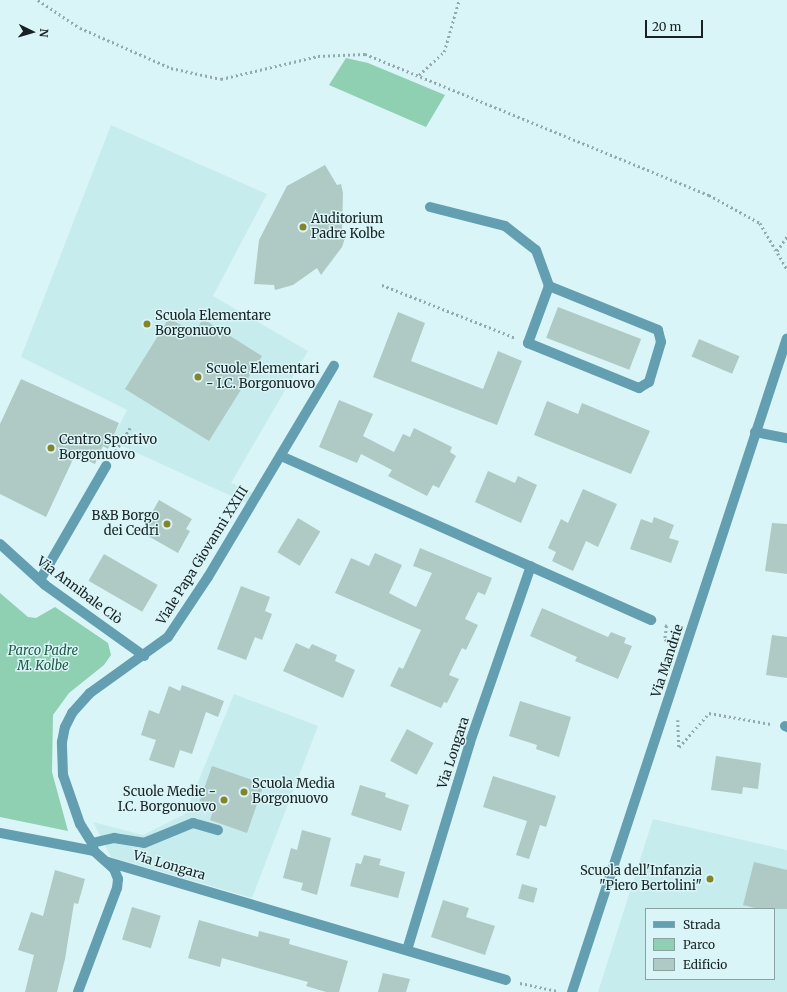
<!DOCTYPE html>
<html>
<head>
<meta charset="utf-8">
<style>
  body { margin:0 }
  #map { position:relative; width:787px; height:992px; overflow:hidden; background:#daf5f7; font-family:Merriweather,serif }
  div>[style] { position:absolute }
  .built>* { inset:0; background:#c7ecee }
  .green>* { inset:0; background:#8fcfb2 }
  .building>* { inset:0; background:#afc9c4; transform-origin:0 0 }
  .path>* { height:2.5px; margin-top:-1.25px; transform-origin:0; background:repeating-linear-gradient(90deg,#94a9aa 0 2px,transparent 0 5px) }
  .lane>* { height:10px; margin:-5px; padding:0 5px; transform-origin:5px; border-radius:5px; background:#639fb1 }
  .street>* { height:10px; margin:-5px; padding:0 5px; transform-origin:5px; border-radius:5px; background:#639fb1 }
  .dots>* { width:11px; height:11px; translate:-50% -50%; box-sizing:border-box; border:2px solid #daf5f7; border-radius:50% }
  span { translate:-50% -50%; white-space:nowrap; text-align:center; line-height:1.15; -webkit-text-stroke:3px #daf5f7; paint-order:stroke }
  .poi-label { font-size:13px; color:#182223 }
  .left { translate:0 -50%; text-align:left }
  .right { translate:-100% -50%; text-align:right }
  .street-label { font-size:13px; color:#182223 }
  .park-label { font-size:13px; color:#205b44; font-style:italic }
  .legend { position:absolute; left:645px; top:908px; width:130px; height:72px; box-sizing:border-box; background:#daf5f7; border:1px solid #8ca1a2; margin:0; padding:5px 7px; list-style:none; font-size:12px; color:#182223 }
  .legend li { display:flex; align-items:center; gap:8px; height:20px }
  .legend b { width:20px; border:1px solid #8ca1a2 }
  .north { position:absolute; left:12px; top:12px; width:40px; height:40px; -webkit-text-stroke:3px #daf5f7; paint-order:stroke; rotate:95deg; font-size:11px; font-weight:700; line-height:16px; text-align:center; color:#182223 }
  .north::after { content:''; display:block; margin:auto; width:14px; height:18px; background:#182223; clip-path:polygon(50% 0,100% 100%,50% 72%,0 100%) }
  .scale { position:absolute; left:645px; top:20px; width:58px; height:18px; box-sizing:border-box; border:2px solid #182223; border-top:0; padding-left:5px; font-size:12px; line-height:14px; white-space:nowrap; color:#182223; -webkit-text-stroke:3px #daf5f7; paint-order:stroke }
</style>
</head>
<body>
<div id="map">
  <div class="built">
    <div style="clip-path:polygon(111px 125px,267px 194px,213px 296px,308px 351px,231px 483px,257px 495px,251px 505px,111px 441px,127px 410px,21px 357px)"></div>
    <div style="clip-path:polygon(234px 694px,318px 726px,252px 898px,111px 857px,93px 822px,143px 835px,185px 814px)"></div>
    <div style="clip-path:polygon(evenodd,653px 819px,787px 850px,787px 992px,598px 992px,653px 819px,646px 909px,774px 909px,774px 979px,646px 979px,646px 909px)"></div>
  </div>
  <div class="green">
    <div style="clip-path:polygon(346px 58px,368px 63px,445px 95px,426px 127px,329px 85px)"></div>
    <div style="clip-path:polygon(0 593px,28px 617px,36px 618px,55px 607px,108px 643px,111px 655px,104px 665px,69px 693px,53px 715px,52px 772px,68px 831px,0 817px)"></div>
  </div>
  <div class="building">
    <div style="clip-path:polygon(325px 165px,337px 185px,341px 184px,343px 193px,342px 231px,347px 232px,342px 247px,321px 275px,317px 268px,293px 285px,275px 290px,274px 285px,254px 284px,259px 240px,287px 186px)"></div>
    <div style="left:558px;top:307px;width:89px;height:33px;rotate:21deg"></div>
    <div style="clip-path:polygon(398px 312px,425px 323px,411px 361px,483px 389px,498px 351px,522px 361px,497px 425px,373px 377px)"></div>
    <div style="clip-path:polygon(169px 318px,194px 333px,203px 319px,262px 356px,209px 441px,125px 389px)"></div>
    <div style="left:699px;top:339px;width:44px;height:19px;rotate:23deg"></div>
    <div style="clip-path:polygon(21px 379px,119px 423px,108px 449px,103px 446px,95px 464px,75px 455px,46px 517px,0 494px,0 424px)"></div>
    <div style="clip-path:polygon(339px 400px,373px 414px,363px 436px,394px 452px,403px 434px,410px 437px,414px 428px,452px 447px,450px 452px,456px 456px,439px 488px,433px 485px,427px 496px,388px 476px,392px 470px,361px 454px,357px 463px,319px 447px)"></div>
    <div style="clip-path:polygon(547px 401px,578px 414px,582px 403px,650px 431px,631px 474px,534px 435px)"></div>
    <div style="clip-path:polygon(488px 471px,515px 483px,518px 476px,537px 485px,521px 523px,475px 502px)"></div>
    <div style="clip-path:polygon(583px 489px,617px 504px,598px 547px,586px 541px,573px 571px,552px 561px,556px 552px,548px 548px,561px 519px,568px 523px)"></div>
    <div style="clip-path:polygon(159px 500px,192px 519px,186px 529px,190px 531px,178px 553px,141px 532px)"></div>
    <div style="clip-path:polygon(654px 517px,674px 525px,669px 538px,679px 541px,671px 563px,630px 549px,641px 519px,652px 523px)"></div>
    <div style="left:298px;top:518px;width:26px;height:40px;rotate:31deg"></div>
    <div style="clip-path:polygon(772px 523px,787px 524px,787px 574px,765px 571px)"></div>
    <div style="clip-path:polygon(420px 548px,492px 578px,485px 595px,478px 592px,465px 619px,478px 625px,466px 650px,462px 648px,449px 675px,459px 679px,447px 703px,444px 702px,441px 708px,390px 686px,399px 667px,403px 669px,421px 630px,335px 593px,351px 558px,369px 566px,375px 553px,402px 565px,389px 593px,416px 607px,432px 573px,413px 566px)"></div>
    <div style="left:104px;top:554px;width:62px;height:31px;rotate:30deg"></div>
    <div style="clip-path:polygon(241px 586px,270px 597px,265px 611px,272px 614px,262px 640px,255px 637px,246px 660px,217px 649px)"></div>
    <div style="clip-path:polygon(542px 608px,608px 637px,611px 632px,626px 638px,624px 643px,632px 646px,618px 679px,575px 661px,577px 657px,530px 636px)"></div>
    <div style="clip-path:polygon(772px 635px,787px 637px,787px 678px,766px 675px)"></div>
    <div style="clip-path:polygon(296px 643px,309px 649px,312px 644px,337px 655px,335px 661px,355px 670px,343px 698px,283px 671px)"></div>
    <div style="clip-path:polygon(182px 685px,224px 701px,218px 717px,206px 712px,192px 754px,180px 750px,174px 768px,149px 760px,156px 740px,141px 735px,149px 710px,159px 714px,169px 686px,180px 691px)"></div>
    <div style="clip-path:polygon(520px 701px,571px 717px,559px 757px,536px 749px,537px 745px,509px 736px)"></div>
    <div style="left:407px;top:729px;width:30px;height:36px;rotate:28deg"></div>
    <div style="clip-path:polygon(716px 756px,761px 763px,758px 789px,743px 787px,742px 794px,711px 790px)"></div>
    <div style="clip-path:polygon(212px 766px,264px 784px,247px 833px,210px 820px,213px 811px,198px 806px)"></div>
    <div style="clip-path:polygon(493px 776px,556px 796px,546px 827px,540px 825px,529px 859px,516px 855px,527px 821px,483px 807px)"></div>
    <div style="clip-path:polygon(360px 785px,386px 793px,385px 797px,409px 805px,401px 831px,351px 815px)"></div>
    <div style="clip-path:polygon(302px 830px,331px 838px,317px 895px,301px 890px,303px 883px,283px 878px,291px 848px,297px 850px)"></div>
    <div style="clip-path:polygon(364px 855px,381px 859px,379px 865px,405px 872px,398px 898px,350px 886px,356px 863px,361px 864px)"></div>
    <div style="clip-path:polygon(754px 862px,787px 870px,787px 909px,759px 909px,743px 905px)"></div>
    <div style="clip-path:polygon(55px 870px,85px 879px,78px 904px,74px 903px,65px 959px,57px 992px,25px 992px,34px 955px,18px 950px,31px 912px,43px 916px)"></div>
    <div style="left:522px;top:884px;width:16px;height:15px;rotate:15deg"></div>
    <div style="clip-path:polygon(443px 900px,469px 908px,466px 917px,495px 926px,485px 955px,431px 937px)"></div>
    <div style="left:132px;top:907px;width:30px;height:34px;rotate:17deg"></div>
    <div style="clip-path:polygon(199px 920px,258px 937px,259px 931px,290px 939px,289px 944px,348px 961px,339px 992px,326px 992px,306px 986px,308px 982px,222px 958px,220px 967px,188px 958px)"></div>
    <div style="clip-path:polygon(383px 973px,410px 979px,406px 992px,378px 992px)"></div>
  </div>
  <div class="path">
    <div style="left:38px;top:0;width:50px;rotate:33.7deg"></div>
    <div style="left:80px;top:28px;width:99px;rotate:23.7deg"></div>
    <div style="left:171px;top:68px;width:51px;rotate:12.4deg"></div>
    <div style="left:221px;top:79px;width:100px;rotate:-13.3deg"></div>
    <div style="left:318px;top:56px;width:47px;rotate:-2.4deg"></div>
    <div style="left:365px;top:54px;width:372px;rotate:22.3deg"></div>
    <div style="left:709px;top:195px;width:58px;rotate:28.8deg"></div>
    <div style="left:760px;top:223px;width:53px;rotate:59.6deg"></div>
    <div style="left:419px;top:75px;width:34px;rotate:-43deg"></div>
    <div style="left:444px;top:52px;width:54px;rotate:-73.9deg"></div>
    <div style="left:777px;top:251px;width:18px;rotate:-56deg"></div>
    <div style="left:382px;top:285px;width:144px;rotate:21.6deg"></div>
    <div style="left:113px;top:455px;width:32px;rotate:-58deg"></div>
    <div style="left:665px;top:625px;width:2px;rotate:27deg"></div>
    <div style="left:667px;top:626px;width:13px;rotate:99deg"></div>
    <div style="left:665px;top:639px;width:8px;rotate:45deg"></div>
    <div style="left:678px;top:720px;width:27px;rotate:88deg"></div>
    <div style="left:679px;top:747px;width:45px;rotate:-48.6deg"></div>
    <div style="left:709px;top:713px;width:63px;rotate:10.1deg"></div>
    <div style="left:520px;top:983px;width:39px;rotate:12deg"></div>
  </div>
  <div class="lane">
    <div style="left:430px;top:207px;width:77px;rotate:14.2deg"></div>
    <div style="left:505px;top:226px;width:39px;rotate:38deg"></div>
    <div style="left:536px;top:250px;width:38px;rotate:70deg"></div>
    <div style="left:549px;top:286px;width:61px;rotate:110.2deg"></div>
    <div style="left:528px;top:343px;width:120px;rotate:22.1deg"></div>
    <div style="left:639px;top:388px;width:12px;rotate:-31deg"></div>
    <div style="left:649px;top:382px;width:42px;rotate:-73.3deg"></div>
    <div style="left:661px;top:342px;width:12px;rotate:-104deg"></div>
    <div style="left:658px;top:330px;width:118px;rotate:-158deg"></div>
    <div style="left:92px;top:843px;width:23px;rotate:-13deg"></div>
    <div style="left:114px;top:838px;width:30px;rotate:9deg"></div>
    <div style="left:144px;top:843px;width:53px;rotate:-22.2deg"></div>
    <div style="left:193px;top:823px;width:26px;rotate:16deg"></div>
  </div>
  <div class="street">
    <div style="left:755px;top:432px;width:33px;rotate:11deg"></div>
    <div style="left:281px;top:456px;width:405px;rotate:23.9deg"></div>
    <div style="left:0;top:544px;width:61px;rotate:42.3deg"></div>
    <div style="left:45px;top:585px;width:122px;rotate:35.6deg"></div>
    <div style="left:40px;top:580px;width:132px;rotate:-59.9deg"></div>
    <div style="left:785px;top:726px;width:2px;rotate:27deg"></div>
    <div style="left:0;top:833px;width:96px;rotate:10.8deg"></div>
    <div style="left:94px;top:851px;width:27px;rotate:42deg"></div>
    <div style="left:114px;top:869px;width:11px;rotate:68deg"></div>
    <div style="left:118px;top:879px;width:9px;rotate:96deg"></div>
    <div style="left:117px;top:888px;width:111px;rotate:110.6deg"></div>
    <div style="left:94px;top:851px;width:8px;rotate:-104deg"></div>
    <div style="left:92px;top:843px;width:22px;rotate:-122deg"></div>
    <div style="left:80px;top:824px;width:52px;rotate:-109.1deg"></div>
    <div style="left:63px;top:775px;width:33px;rotate:-92deg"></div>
    <div style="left:62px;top:742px;width:15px;rotate:-79deg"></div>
    <div style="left:65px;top:727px;width:16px;rotate:-63deg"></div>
    <div style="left:72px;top:713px;width:27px;rotate:-48deg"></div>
    <div style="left:90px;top:693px;width:96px;rotate:-35.7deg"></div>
    <div style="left:168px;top:637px;width:72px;rotate:-56.3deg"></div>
    <div style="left:208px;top:577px;width:246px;rotate:-59.2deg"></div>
    <div style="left:108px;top:862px;width:415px;rotate:16.5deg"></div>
    <div style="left:407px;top:950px;width:217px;rotate:-73.1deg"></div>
    <div style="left:470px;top:742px;width:186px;rotate:-70.9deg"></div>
    <div style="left:572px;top:992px;width:688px;rotate:-71.8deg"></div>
  </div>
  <div class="dots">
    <div style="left:303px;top:227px;background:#84842d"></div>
    <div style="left:147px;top:324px;background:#84842d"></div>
    <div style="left:198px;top:377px;background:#84842d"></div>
    <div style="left:51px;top:448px;background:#84842d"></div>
    <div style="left:167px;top:524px;background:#84842d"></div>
    <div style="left:244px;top:792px;background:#84842d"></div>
    <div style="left:224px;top:800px;background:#84842d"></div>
    <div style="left:710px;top:879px;background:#84842d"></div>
  </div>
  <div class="poi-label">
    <span class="left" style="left:311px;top:227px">Auditorium<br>Padre Kolbe</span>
    <span class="left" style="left:155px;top:324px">Scuola Elementare<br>Borgonuovo</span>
    <span class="left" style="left:206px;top:377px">Scuole Elementari<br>- I.C. Borgonuovo</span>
    <span class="left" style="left:59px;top:448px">Centro Sportivo<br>Borgonuovo</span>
    <span class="right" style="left:159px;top:524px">B&amp;B Borgo<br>dei Cedri</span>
    <span class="left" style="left:252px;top:792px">Scuola Media<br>Borgonuovo</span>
    <span class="right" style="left:216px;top:800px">Scuole Medie -<br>I.C. Borgonuovo</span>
    <span class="right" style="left:702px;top:879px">Scuola dell'Infanzia<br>"Piero Bertolini"</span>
  </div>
  <div class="street-label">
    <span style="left:203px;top:556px;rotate:-58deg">Viale Papa Giovanni XXIII</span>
    <span style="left:79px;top:591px;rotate:37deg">Via Annibale Clò</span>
    <span style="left:668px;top:661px;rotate:-72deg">Via Mandrie</span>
    <span style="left:454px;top:753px;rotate:-72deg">Via Longara</span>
    <span style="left:169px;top:866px;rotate:16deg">Via Longara</span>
  </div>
  <div class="park-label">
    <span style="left:43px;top:659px">Parco Padre<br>M. Kolbe</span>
  </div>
  <ul class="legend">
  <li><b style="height:5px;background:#639fb1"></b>Strada</li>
  <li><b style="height:11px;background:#8fcfb2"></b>Parco</li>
  <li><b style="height:11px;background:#afc9c4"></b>Edificio</li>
  </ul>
  <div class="north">N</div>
  <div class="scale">20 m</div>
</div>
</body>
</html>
